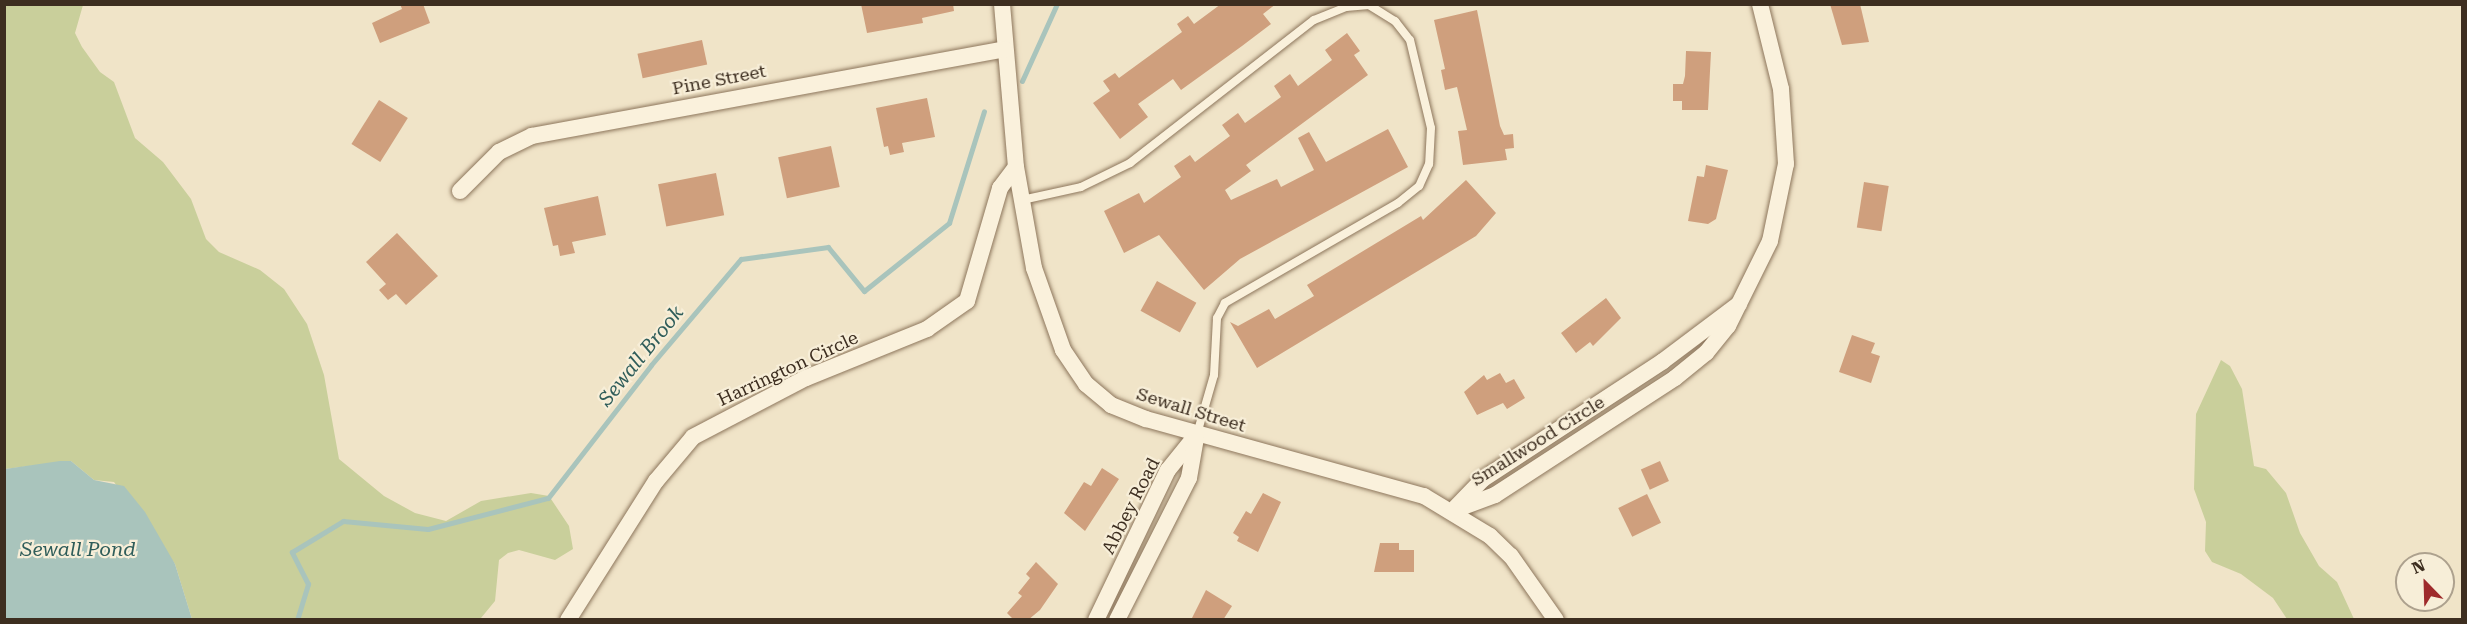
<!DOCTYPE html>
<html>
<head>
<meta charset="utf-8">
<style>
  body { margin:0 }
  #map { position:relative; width:2467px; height:624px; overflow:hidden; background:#f0e4c8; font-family:"Roboto Serif",serif }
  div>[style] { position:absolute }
  .green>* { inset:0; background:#c9cf9b }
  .water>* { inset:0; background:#a9c4bc }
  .stream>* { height:5px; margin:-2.5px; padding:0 2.5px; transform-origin:2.5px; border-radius:2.5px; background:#a9c4bc }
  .building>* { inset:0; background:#cf9f7d; transform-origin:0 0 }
  .roads { filter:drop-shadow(0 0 2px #8d765c) drop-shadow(0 0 2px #8d765c) }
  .service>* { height:8px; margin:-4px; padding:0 4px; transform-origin:4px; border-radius:4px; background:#faf1dc }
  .minor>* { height:16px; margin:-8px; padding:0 8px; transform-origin:8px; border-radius:8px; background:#faf1dc }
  span { translate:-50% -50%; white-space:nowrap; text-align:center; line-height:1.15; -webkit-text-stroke:4.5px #f7eed8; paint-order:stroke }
  .street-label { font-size:18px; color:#3d2e20 }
  .water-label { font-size:20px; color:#2f5d5a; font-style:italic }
  .frame { position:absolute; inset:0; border:6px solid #3d2e20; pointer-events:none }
  .north { position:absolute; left:2395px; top:552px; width:60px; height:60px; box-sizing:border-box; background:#f7eed8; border:2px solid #ada18e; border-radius:50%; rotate:337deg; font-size:16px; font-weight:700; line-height:24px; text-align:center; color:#3d2e20 }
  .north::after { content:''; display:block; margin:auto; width:21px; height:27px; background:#9e2a2b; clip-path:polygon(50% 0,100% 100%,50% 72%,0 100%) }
</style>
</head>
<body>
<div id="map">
  <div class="green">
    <div style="clip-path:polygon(5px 5px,83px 5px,75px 33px,82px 47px,100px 72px,114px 82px,135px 138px,163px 162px,191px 199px,206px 239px,219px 252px,260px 270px,284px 289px,307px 324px,324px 375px,339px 459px,384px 496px,415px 513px,446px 521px,481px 501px,531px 493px,549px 496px,569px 526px,573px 549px,555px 560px,519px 550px,508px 553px,499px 560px,495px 601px,481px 618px,192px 619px,175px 564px,114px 482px,94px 480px,71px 461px,5px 469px)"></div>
    <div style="clip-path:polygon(2221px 360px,2230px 366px,2242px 389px,2254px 466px,2266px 469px,2286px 493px,2300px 533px,2319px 566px,2337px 582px,2354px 619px,2287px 619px,2273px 598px,2241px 574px,2212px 562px,2205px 551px,2206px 522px,2194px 489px,2196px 414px)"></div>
  </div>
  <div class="water">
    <div style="clip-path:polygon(60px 461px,71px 461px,94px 480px,124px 486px,145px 512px,175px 564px,192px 619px,5px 619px,5px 469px)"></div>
  </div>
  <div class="stream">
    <div style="left:1022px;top:81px;width:85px;rotate:-65.6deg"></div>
    <div style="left:297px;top:620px;width:38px;rotate:-73deg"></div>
    <div style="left:308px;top:584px;width:36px;rotate:-117deg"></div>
    <div style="left:292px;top:552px;width:60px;rotate:-31.3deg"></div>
    <div style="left:343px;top:521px;width:85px;rotate:5.4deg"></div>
    <div style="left:428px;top:529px;width:124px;rotate:-14.5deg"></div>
    <div style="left:548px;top:498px;width:168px;rotate:-52.2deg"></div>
    <div style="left:651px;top:365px;width:139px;rotate:-49.7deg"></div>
    <div style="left:741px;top:259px;width:88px;rotate:-7.9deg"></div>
    <div style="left:828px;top:247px;width:57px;rotate:50.7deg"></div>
    <div style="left:864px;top:291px;width:109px;rotate:-38.7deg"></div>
    <div style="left:949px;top:223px;width:117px;rotate:-72.6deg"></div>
  </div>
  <div class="building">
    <div style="clip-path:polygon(400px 4px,423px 4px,430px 23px,380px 43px,372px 23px,402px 9px)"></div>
    <div style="clip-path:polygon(861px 4px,953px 4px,954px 11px,922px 18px,923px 23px,867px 33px)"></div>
    <div style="clip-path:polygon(1221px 4px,1276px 4px,1263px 14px,1271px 24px,1242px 46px,1181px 90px,1173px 79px,1138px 104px,1148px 117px,1120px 139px,1093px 103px,1110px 91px,1103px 81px,1115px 73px,1119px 78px,1182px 32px,1177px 24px,1188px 16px,1194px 24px)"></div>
    <div style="clip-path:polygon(1830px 4px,1860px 4px,1869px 42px,1842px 45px)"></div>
    <div style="clip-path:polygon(1477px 10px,1500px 126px,1504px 135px,1513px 134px,1514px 148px,1505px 149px,1507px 160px,1463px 165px,1458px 131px,1467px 130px,1457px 87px,1445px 90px,1441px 70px,1445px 69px,1434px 20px)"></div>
    <div style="clip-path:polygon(1347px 33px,1360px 51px,1354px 55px,1368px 75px,1246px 165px,1251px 171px,1225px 190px,1231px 200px,1277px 179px,1281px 187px,1314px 170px,1298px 138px,1309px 132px,1326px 162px,1388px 129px,1408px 167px,1240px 259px,1204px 290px,1159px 235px,1124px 253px,1104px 211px,1139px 193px,1144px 203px,1181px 177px,1174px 166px,1190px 155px,1195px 162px,1230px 136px,1222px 125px,1238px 113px,1245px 123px,1281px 97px,1274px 86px,1290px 74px,1298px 86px,1332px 60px,1325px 50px)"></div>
    <div style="left:702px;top:40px;width:25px;height:66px;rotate:78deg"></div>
    <div style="clip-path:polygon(1686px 51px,1711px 52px,1708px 110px,1682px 110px,1682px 101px,1673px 101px,1673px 84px,1683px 84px,1685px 76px)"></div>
    <div style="clip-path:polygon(927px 98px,935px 137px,902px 143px,904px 152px,890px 155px,888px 146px,884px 147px,876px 108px)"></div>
    <div style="left:379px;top:100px;width:34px;height:52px;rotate:32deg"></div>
    <div style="left:831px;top:146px;width:42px;height:54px;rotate:78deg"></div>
    <div style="clip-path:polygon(1706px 165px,1728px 170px,1716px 219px,1708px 224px,1688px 221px,1697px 176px,1704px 177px)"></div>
    <div style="left:716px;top:173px;width:43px;height:59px;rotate:79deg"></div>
    <div style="clip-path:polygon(1466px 180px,1496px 213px,1476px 236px,1257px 368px,1230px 322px,1238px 326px,1269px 309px,1275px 319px,1314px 296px,1307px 285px,1421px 216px,1423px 220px)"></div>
    <div style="left:1864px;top:182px;width:25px;height:46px;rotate:9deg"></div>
    <div style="clip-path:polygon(598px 196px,606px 235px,572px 242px,575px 253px,560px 256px,558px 245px,553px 246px,544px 208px)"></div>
    <div style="clip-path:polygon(397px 233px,438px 276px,406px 305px,396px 294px,388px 300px,379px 290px,386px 284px,366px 262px)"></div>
    <div style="left:1157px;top:281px;width:45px;height:34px;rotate:29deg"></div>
    <div style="clip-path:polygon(1606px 298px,1621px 318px,1593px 346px,1590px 342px,1576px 353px,1561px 333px)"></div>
    <div style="clip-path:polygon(1852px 335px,1875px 343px,1871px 353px,1880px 356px,1871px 383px,1839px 372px)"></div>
    <div style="clip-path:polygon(1500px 373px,1506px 383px,1514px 379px,1525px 398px,1507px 409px,1503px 403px,1477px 415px,1464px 392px,1484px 375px,1487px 380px)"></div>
    <div style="left:1660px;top:461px;width:22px;height:21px;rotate:66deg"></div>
    <div style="clip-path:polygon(1102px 468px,1119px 479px,1085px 531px,1064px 513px,1084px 482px,1091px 486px)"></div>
    <div style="clip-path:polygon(1263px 493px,1281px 502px,1258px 552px,1237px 541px,1239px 537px,1233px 533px,1246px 511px,1251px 514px)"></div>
    <div style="left:1647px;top:494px;width:32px;height:32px;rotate:64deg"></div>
    <div style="clip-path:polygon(1380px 543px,1399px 543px,1399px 550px,1414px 550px,1414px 572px,1374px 572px)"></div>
    <div style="clip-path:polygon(1036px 562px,1058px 584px,1040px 610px,1028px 620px,1014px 620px,1007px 613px,1022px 596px,1018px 593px,1030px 578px,1026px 574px)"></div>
    <div style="clip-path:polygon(1206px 590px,1232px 606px,1223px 620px,1191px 620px)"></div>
  </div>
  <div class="roads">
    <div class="service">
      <div style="left:1022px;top:200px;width:60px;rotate:-12.4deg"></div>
      <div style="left:1081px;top:187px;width:55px;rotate:-26.1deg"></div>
      <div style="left:1130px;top:163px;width:233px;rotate:-37.9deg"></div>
      <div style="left:1314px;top:20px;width:35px;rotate:-22deg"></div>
      <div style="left:1346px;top:7px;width:23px;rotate:-5deg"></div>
      <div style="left:1369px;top:5px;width:31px;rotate:32deg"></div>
      <div style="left:1395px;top:21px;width:24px;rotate:52deg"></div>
      <div style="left:1410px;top:40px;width:90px;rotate:76.6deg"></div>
      <div style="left:1431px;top:128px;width:36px;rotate:93deg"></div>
      <div style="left:1429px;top:164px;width:24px;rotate:114deg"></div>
      <div style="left:1419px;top:186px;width:27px;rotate:141deg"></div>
      <div style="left:1398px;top:203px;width:200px;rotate:150deg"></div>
      <div style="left:1225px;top:303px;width:17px;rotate:118deg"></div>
      <div style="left:1217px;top:318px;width:57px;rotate:93deg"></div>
      <div style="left:1214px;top:375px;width:61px;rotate:106.1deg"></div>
    </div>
    <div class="minor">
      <div style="left:1002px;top:4px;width:164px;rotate:85.1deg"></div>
      <div style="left:1016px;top:167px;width:103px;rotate:79.9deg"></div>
      <div style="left:1034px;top:268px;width:87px;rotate:70.5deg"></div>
      <div style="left:1063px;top:350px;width:41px;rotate:55.9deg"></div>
      <div style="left:1086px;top:384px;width:33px;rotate:40deg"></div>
      <div style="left:1111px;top:405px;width:38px;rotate:22deg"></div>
      <div style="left:1146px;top:419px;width:288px;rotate:15.5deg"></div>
      <div style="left:1424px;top:496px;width:77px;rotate:31.2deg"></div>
      <div style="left:1490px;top:536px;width:29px;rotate:44deg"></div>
      <div style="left:1511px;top:556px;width:78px;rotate:54.9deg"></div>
      <div style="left:460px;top:191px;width:55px;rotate:-45deg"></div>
      <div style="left:499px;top:152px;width:37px;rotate:-26deg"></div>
      <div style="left:532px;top:136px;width:480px;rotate:-10.4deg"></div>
      <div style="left:1456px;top:507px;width:39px;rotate:-46deg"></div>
      <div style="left:1483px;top:479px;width:215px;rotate:-33.2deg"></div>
      <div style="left:1663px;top:361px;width:95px;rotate:-36.9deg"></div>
      <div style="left:1452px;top:511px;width:46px;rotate:-20.4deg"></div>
      <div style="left:1495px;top:495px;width:215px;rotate:-33deg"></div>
      <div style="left:1675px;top:378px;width:40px;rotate:-39deg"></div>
      <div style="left:1706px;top:353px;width:35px;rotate:-51deg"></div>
      <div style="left:1728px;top:326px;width:95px;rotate:-63.7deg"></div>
      <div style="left:1770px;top:241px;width:79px;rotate:-78.3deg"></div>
      <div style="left:1786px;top:164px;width:75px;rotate:-93.8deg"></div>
      <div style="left:1781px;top:89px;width:88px;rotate:-103.9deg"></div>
      <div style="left:568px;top:620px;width:165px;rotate:-57.7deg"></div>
      <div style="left:656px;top:481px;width:57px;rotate:-49.9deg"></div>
      <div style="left:693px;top:437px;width:127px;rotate:-27.6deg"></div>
      <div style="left:806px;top:378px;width:131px;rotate:-22deg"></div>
      <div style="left:927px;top:329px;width:49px;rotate:-35deg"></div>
      <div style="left:967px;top:301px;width:118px;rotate:-73.7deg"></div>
      <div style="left:1000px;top:188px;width:26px;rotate:-53deg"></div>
      <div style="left:1096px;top:620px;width:166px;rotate:-64.4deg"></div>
      <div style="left:1168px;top:470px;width:46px;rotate:-51.1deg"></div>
      <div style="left:1117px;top:620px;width:159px;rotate:-63.1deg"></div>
      <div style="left:1189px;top:478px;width:41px;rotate:-80.1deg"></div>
    </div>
  </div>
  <div class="street-label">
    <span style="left:719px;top:80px;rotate:-11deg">Pine Street</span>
    <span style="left:788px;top:369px;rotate:-25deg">Harrington Circle</span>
    <span style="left:1191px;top:410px;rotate:17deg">Sewall Street</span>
    <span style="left:1538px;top:441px;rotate:-32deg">Smallwood Circle</span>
    <span style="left:1131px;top:506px;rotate:-63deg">Abbey Road</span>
  </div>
  <div class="water-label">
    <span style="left:641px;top:356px;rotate:-51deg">Sewall Brook</span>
    <span style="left:78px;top:549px">Sewall Pond</span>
  </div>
  <div class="frame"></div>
  <div class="north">N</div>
</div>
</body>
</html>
